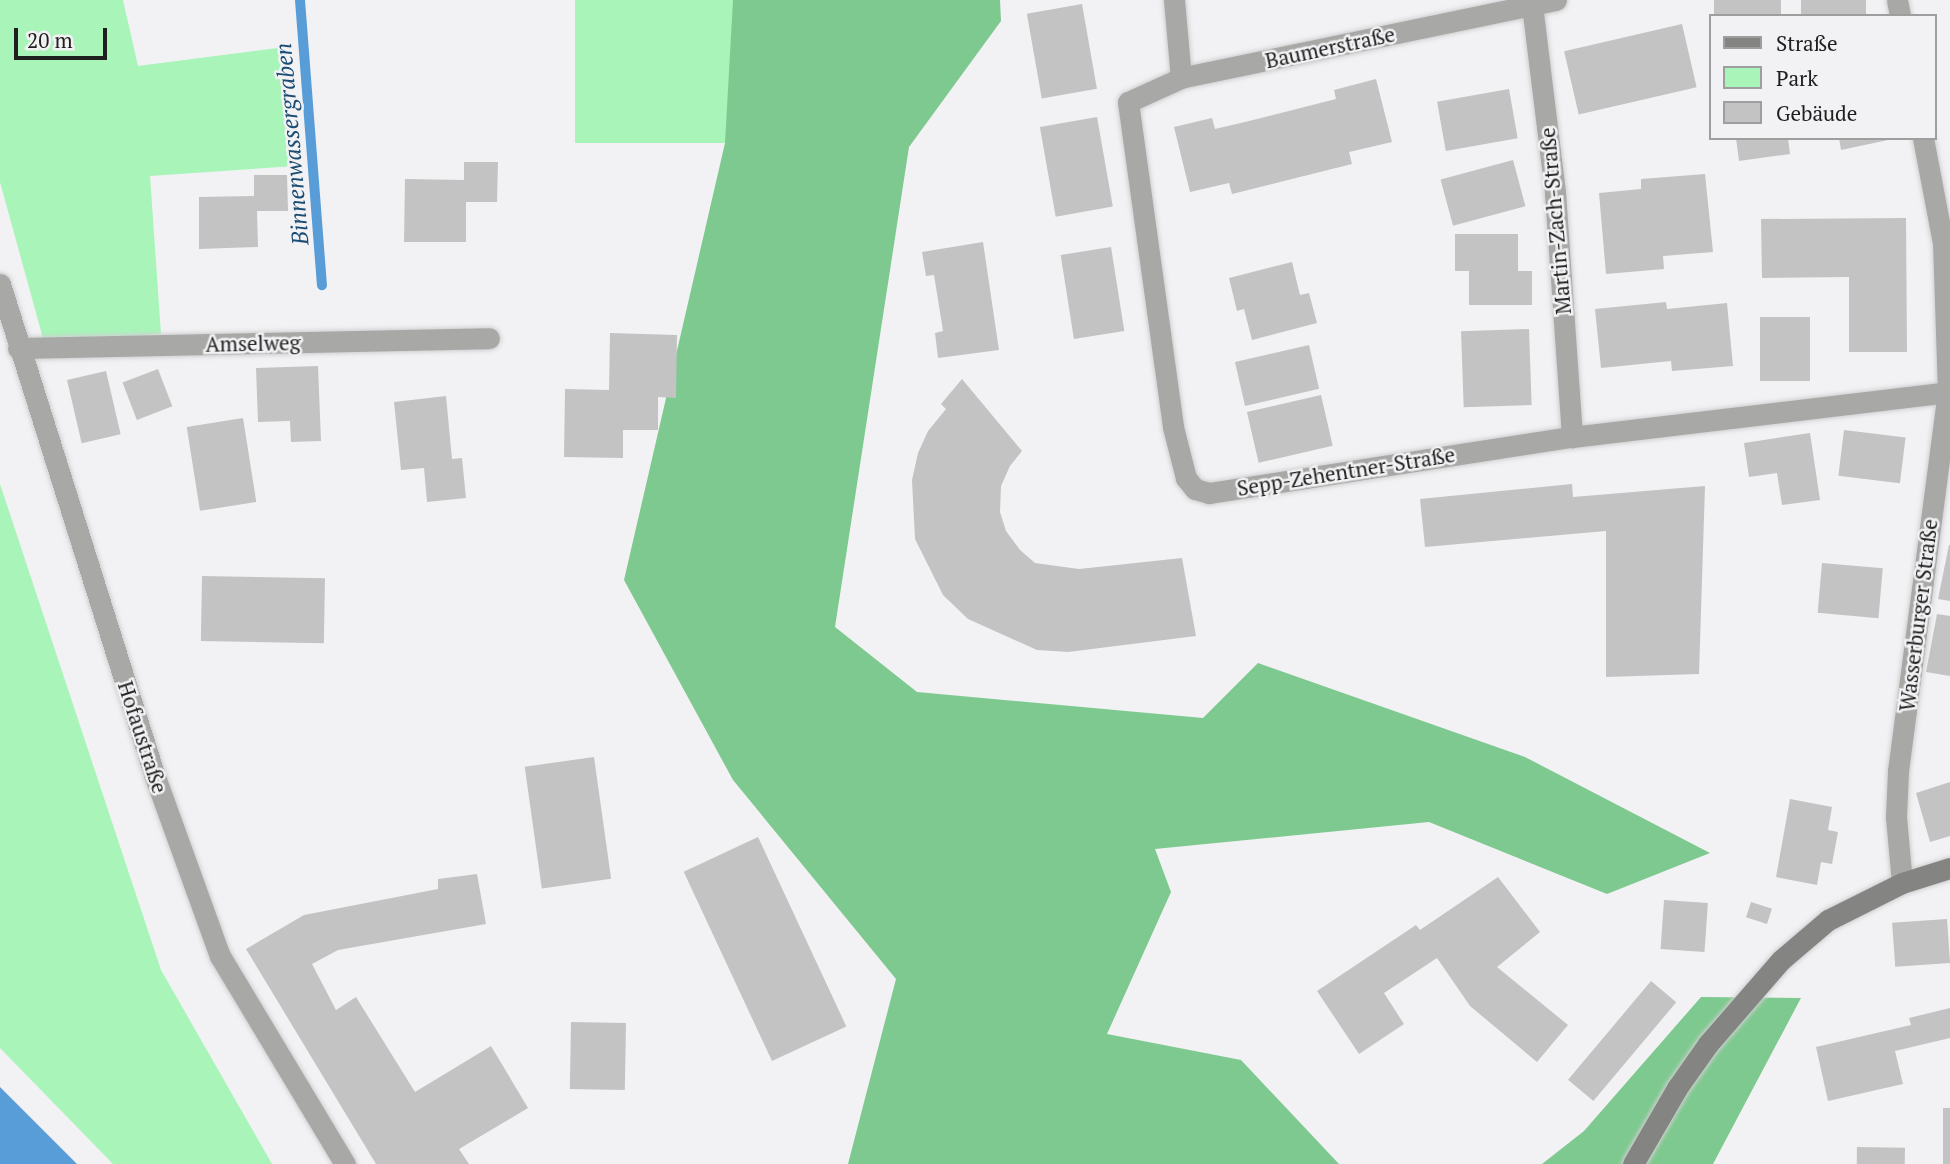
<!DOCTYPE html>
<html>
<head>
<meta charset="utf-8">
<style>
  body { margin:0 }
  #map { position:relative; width:1950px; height:1164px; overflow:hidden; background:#f2f2f4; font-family:"PT Serif",serif }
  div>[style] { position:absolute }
  .green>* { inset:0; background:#a8f4b9; transform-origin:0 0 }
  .forest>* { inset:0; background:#7ec98f }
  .water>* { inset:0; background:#589dd7 }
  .stream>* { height:10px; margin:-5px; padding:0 5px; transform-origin:5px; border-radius:5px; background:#589dd7 }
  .building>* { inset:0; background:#c3c3c4; transform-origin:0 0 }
  .roads { filter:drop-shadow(0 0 2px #d0d0d2) drop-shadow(0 0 2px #d0d0d2) }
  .street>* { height:21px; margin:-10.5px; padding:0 10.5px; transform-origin:10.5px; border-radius:10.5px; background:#a8a8a7 }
  .secondary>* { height:21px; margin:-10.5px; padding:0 10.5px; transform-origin:10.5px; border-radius:10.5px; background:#848483 }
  span { translate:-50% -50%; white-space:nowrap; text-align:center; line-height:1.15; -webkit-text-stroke:5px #f2f2f4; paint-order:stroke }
  .street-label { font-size:21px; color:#1f1f1f }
  .water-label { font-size:23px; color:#1a4c74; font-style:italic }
  .legend { position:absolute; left:1709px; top:14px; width:228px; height:126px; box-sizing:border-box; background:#f2f2f4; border:2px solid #9e9e9f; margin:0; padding:9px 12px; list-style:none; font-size:21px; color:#1f1f1f }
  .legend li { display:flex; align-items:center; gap:14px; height:35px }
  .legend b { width:35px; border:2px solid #9e9e9f }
  .scale { position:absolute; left:14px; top:28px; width:93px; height:32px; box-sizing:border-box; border:4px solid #1f1f1f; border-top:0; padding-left:9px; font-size:21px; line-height:24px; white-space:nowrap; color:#1f1f1f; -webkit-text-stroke:5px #f2f2f4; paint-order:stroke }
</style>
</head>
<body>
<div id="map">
  <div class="green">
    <div style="clip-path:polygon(0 0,123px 0,138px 66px,278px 48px,295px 166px,150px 176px,161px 334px,44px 342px,0 182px)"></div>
    <div style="left:575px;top:0;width:158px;height:143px"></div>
    <div style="clip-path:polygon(0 484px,161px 970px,272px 1164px,113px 1164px,0 1048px)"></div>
  </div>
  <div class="forest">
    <div style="clip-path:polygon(733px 0,1000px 0,1001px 21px,909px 147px,835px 627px,917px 692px,1203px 718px,1258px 663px,1525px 757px,1710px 853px,1607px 894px,1429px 822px,1155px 849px,1171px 892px,1107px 1034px,1241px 1060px,1339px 1164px,848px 1164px,896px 979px,733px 780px,624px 580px,725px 143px)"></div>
    <div style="clip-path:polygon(1701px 997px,1801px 998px,1713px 1164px,1542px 1164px,1584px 1131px)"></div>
  </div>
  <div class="water">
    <div style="clip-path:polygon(0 1087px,77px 1164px,0 1164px)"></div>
  </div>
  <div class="stream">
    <div style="left:300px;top:0;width:286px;rotate:85.6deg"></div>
  </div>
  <div class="building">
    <div style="left:1714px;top:0;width:67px;height:16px"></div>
    <div style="left:1801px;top:0;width:65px;height:16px"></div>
    <div style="left:1082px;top:4px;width:86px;height:56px;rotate:80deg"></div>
    <div style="left:1682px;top:24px;width:65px;height:121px;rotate:77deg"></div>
    <div style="clip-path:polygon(1376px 79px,1392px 142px,1349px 152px,1352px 164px,1232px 194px,1229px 183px,1190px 192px,1174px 127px,1212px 118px,1215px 129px,1245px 122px,1336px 99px,1334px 90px)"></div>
    <div style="left:1509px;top:89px;width:50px;height:73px;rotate:80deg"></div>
    <div style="left:1097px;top:117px;width:91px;height:58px;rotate:80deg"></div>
    <div style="clip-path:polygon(1736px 138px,1788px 138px,1790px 154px,1739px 161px)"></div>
    <div style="clip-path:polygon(1839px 138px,1893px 138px,1893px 139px,1841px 150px)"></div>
    <div style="left:1513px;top:160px;width:48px;height:75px;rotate:75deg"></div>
    <div style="clip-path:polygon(464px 162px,498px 162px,497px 202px,466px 202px,466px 242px,404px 242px,405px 179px,464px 180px)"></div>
    <div style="clip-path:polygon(1705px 174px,1713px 252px,1663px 256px,1664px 269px,1606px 274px,1599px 193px,1641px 189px,1641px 179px)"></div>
    <div style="clip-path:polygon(254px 175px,287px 175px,288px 211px,257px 211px,258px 247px,199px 249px,199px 197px,254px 196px)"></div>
    <div style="clip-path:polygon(1906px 218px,1907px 352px,1849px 352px,1849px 277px,1762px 278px,1761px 219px)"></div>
    <div style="clip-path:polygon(1455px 234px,1518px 234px,1518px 271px,1532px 271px,1532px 305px,1469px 305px,1469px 271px,1455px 271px)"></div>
    <div style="clip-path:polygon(983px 242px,999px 350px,938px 358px,935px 333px,943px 331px,934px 275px,926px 276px,922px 252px)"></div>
    <div style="left:1111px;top:247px;width:85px;height:51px;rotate:81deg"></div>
    <div style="clip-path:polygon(1292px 262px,1300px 295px,1309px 293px,1317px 323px,1252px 340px,1244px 309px,1237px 311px,1229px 278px)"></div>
    <div style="clip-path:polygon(1666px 302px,1667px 309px,1727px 303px,1733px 366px,1672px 371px,1671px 361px,1601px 368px,1595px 309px)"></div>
    <div style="left:1760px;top:317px;width:50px;height:64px"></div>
    <div style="left:1529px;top:329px;width:76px;height:68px;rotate:88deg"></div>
    <div style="clip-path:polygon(610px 333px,677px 335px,676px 398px,658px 397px,658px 430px,623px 430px,623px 458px,564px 457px,565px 389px,609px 390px)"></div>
    <div style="left:1309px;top:345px;width:45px;height:76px;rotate:77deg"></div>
    <div style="clip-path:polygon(318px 366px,321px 441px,291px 442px,290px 421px,258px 422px,256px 368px)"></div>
    <div style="left:158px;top:369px;width:40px;height:38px;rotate:69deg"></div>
    <div style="left:106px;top:371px;width:65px;height:40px;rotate:77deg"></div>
    <div style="clip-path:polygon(962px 379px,1022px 451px,1010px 466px,1001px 486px,1000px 512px,1006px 531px,1020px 550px,1035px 563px,1079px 569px,1182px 558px,1196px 636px,1068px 652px,1037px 650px,968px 619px,943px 595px,915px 539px,912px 480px,918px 453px,928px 431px,946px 409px,941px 404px)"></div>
    <div style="left:1321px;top:395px;width:52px;height:76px;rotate:77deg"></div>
    <div style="clip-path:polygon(446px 396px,452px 459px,462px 458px,466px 498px,427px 502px,424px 468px,401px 470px,394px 402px)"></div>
    <div style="left:243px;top:418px;width:85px;height:57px;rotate:81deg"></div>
    <div style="left:1844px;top:430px;width:62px;height:46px;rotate:7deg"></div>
    <div style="clip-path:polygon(1810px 433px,1820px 500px,1782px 505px,1777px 473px,1749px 477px,1744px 443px)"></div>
    <div style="clip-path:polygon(1572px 484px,1573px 497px,1705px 486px,1699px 674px,1606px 677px,1606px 531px,1425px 547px,1420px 499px)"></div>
    <div style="clip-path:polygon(1949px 545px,1950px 545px,1950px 601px,1938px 599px)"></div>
    <div style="left:1822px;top:563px;width:61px;height:50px;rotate:5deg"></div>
    <div style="left:202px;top:576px;width:123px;height:65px;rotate:1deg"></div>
    <div style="clip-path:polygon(1937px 614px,1950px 616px,1950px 676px,1926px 672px)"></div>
    <div style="left:594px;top:757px;width:123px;height:70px;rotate:82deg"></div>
    <div style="clip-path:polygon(1950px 782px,1950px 836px,1930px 842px,1916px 793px)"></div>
    <div style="clip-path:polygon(1790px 799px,1832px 807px,1828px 830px,1838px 832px,1832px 864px,1821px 862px,1817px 885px,1776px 877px)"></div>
    <div style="left:758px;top:837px;width:209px;height:82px;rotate:65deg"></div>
    <div style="clip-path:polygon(477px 874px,486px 924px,338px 950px,312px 964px,336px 1010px,356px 997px,415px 1092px,491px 1046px,528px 1108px,459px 1149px,469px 1164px,376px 1164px,246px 949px,304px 915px,438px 889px,438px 879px)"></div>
    <div style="clip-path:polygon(1498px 877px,1540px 932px,1497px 967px,1568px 1025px,1537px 1062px,1470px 1006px,1437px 958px,1384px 993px,1404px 1024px,1359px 1054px,1317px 991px,1416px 925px,1420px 930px)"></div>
    <div style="left:1664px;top:900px;width:44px;height:49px;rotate:4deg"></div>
    <div style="left:1751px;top:902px;width:22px;height:16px;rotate:18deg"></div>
    <div style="left:1947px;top:919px;width:44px;height:55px;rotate:86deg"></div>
    <div style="left:1651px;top:981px;width:33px;height:129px;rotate:40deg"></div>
    <div style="clip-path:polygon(1950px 1008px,1950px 1038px,1895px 1051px,1903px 1084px,1828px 1101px,1816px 1047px,1911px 1025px,1909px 1018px)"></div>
    <div style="left:571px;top:1022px;width:55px;height:67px;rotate:1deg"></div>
    <div style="left:1943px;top:1108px;width:7px;height:56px"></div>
    <div style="left:1857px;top:1147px;width:48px;height:17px;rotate:1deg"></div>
  </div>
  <div class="roads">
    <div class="street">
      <div style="left:1174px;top:0;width:78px;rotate:84.9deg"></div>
      <div style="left:1556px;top:0;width:383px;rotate:168.3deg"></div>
      <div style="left:1181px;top:78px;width:58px;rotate:155.6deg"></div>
      <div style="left:1128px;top:102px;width:328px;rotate:82.1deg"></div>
      <div style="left:1173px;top:427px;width:53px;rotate:75.7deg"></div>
      <div style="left:1186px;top:478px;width:14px;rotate:51deg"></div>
      <div style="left:1195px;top:489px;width:15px;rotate:16deg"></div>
      <div style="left:1209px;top:493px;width:367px;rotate:-8.8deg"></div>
      <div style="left:1572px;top:437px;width:381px;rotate:-6.8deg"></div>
      <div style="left:1897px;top:0;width:16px;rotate:79deg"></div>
      <div style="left:1532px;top:5px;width:189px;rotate:83deg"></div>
      <div style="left:1555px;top:193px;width:245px;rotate:86deg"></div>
      <div style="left:0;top:284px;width:514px;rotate:72.55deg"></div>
      <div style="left:154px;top:774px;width:194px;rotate:70.1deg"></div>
      <div style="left:220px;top:956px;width:243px;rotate:59deg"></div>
      <div style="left:18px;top:348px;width:471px;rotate:-1.2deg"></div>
      <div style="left:1902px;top:883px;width:66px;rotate:-95.2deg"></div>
      <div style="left:1896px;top:817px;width:46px;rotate:-87.5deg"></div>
      <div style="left:1898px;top:771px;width:382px;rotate:-82.5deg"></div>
      <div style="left:1948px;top:392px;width:149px;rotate:-91.9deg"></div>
      <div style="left:1943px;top:243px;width:107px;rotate:-100.8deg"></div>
    </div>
    <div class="secondary">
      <div style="left:1633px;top:1164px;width:88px;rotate:-59.9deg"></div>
      <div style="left:1677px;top:1088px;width:54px;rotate:-54.8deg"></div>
      <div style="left:1708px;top:1044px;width:111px;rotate:-49deg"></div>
      <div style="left:1781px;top:960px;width:62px;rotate:-40.4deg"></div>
      <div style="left:1828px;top:920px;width:83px;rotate:-26.6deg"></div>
      <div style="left:1902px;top:883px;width:50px;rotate:-17.4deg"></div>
    </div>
  </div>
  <div class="street-label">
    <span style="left:1330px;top:47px;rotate:-12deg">Baumerstraße</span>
    <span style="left:1555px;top:221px;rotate:-95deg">Martin-Zach-Straße</span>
    <span style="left:253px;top:343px;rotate:-1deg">Amselweg</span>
    <span style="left:1346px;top:471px;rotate:-9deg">Sepp-Zehentner-Straße</span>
    <span style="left:1918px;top:615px;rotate:-83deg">Wasserburger Straße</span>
    <span style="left:143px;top:737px;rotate:72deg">Hofaustraße</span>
  </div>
  <div class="water-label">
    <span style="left:292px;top:144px;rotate:-95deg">Binnenwassergraben</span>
  </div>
  <ul class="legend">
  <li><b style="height:9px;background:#848483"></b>Straße</li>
  <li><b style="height:19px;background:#a8f4b9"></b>Park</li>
  <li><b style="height:19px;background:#c3c3c4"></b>Gebäude</li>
  </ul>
  <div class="scale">20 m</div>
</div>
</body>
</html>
